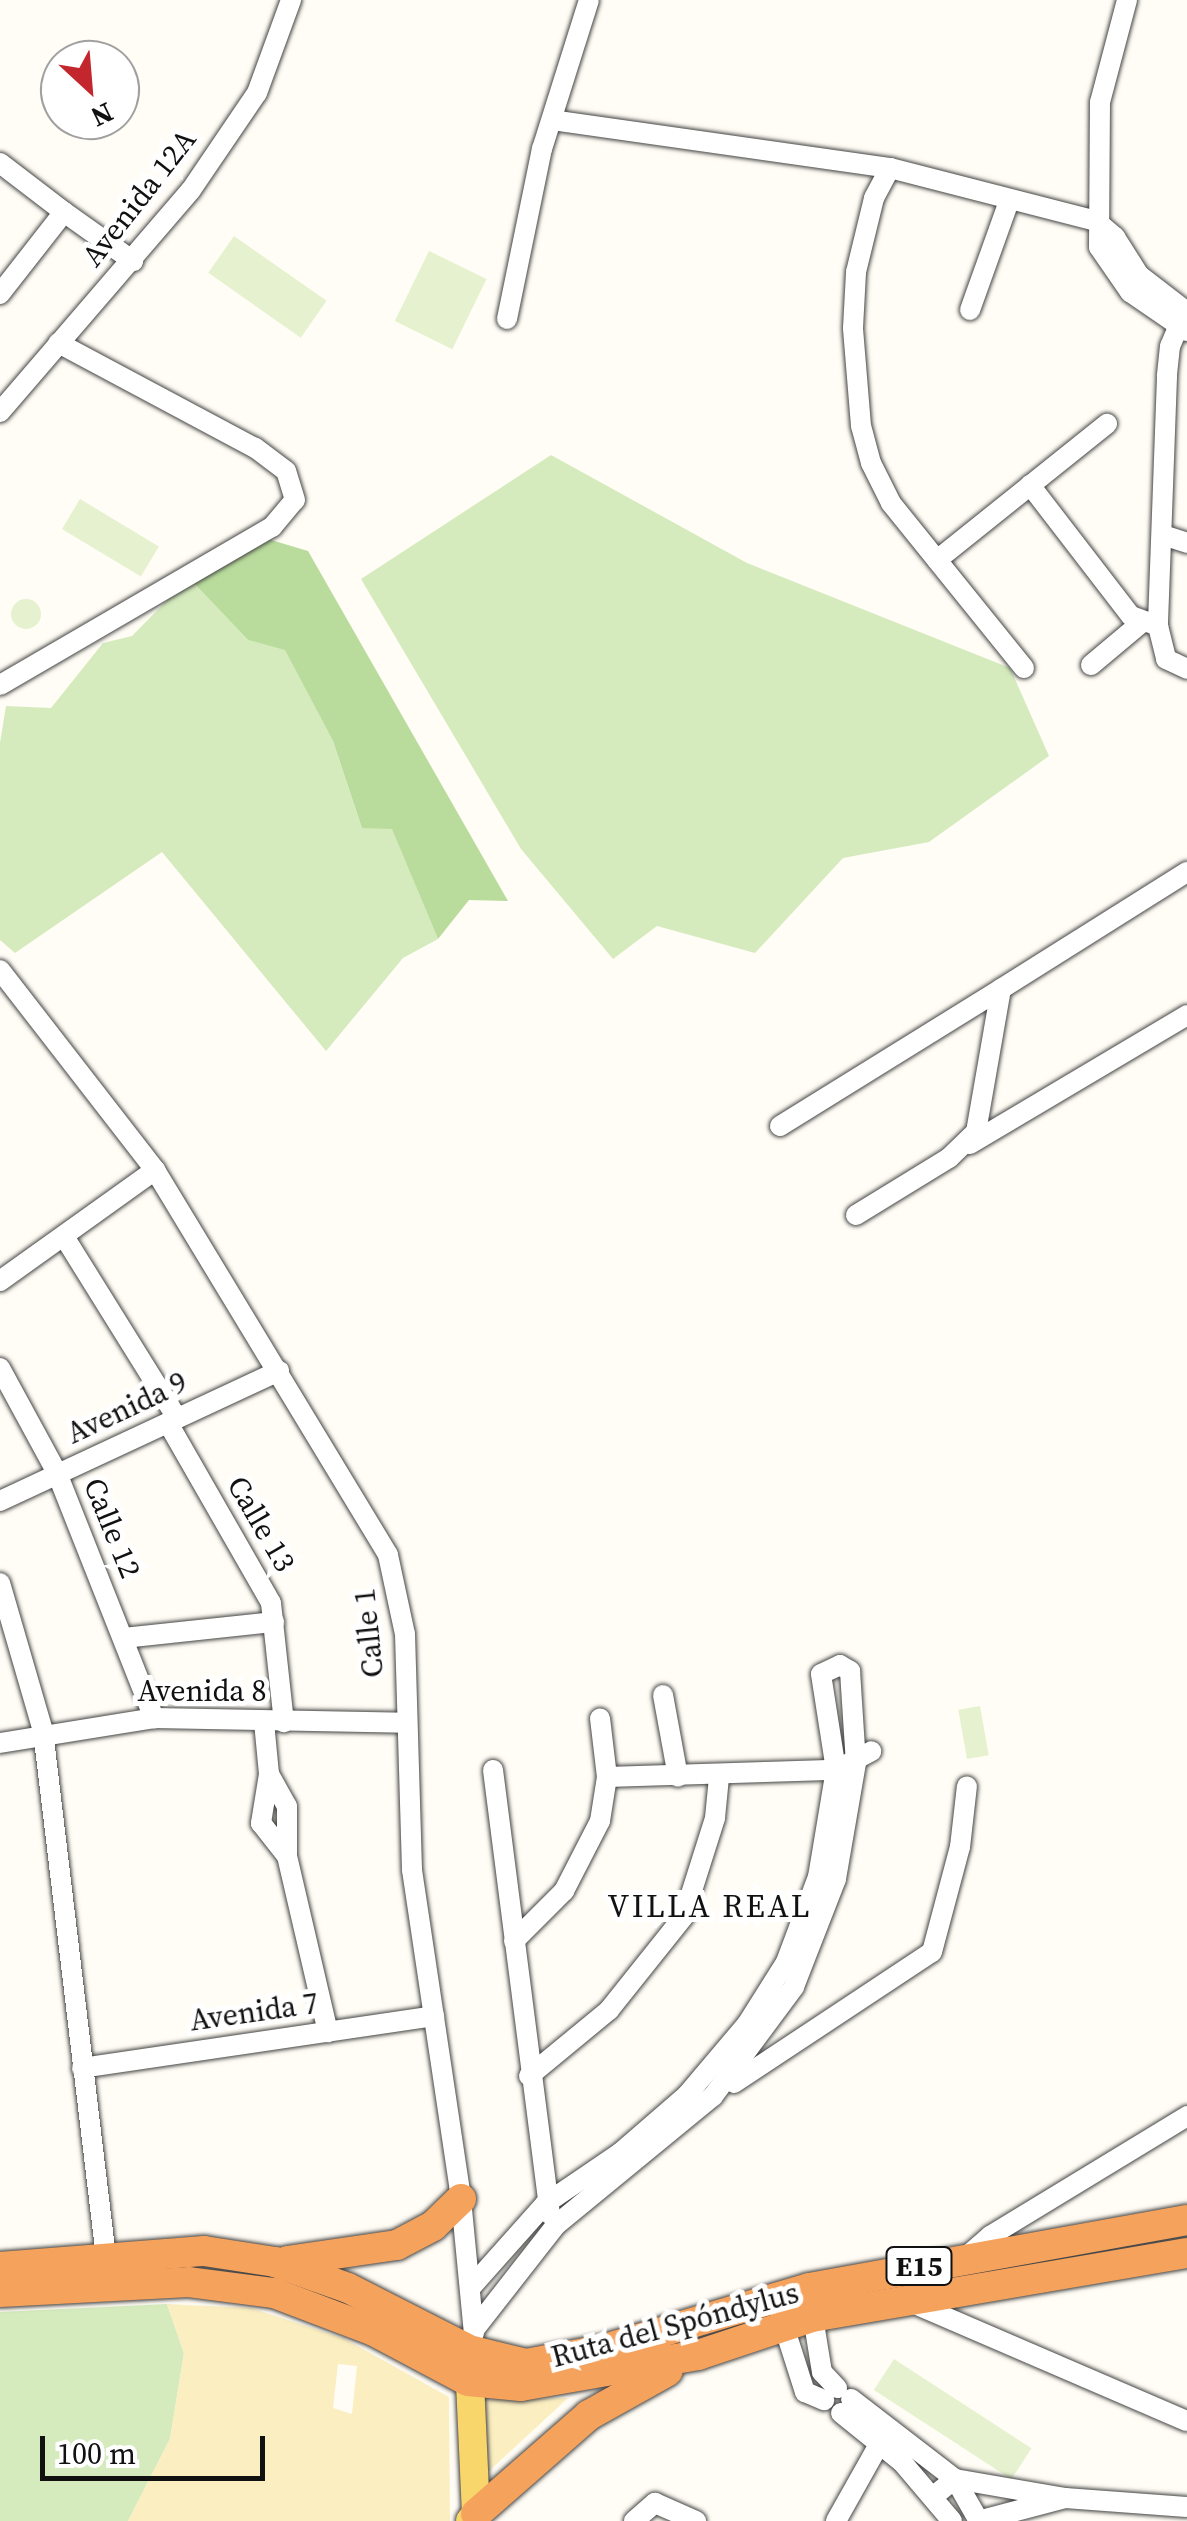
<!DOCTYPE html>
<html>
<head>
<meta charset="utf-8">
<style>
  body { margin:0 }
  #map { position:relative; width:1187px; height:2521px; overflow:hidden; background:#fffdf5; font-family:"Source Serif 4",serif }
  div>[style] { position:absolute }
  .green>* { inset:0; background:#d5ebbd }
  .forest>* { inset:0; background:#b9dc9c }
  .sand>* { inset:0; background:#fbeec1 }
  .pitch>* { inset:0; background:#e6f2cf; transform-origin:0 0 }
  .round { border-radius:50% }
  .roads { filter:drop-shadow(0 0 2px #444) drop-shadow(0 0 2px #444) }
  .minor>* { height:20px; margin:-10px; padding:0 10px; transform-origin:10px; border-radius:10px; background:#fff }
  .major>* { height:28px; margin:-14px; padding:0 14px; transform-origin:14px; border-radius:14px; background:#f9d66b }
  .highway>* { height:30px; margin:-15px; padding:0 15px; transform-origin:15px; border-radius:15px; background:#f5a25d }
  span { translate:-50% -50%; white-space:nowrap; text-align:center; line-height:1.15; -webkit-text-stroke:10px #fff; paint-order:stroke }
  .shield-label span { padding:2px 8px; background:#fff; border:2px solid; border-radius:8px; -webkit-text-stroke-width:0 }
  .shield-label { font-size:28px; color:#111; font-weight:700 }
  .street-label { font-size:30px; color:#111 }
  .neighbourhood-label { font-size:32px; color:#111; letter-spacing:2.5px }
  .north { position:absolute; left:40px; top:40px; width:100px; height:100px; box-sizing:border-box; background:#fff; border:2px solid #a0a0a0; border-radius:50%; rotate:154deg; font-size:28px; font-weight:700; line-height:40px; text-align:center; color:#111 }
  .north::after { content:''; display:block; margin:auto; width:35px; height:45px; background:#c4262e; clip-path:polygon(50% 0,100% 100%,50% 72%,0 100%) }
  .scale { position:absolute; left:40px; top:2436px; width:225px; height:45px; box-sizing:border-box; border:5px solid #111; border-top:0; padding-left:12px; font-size:30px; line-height:35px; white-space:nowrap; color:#111; -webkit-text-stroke:8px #fff; paint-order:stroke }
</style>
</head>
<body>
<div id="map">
  <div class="green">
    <div style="clip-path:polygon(551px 455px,747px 563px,1010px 668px,1049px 756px,929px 842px,843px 858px,755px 953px,657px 926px,613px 959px,521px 849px,361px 579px)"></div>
    <div style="clip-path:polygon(189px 578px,248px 640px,285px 649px,333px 741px,362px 828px,392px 828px,438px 939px,403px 958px,326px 1051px,162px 852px,15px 953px,0 940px,0 743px,6px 706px,51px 708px,103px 643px,132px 636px)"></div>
    <div style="clip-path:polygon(167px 2304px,184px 2353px,170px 2439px,128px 2521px,0 2521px,0 2312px)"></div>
  </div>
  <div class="forest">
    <div style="clip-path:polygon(261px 537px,308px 551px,508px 901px,469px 900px,438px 939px,392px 829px,362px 828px,333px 741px,285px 650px,248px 640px,189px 578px)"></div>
  </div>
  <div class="sand">
    <div style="clip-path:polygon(evenodd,167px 2304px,251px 2308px,306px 2326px,345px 2339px,449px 2397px,450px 2521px,128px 2521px,170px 2439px,184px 2353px,167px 2304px,338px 2364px,357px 2366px,352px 2414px,333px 2408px,338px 2364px)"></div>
    <div style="clip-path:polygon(568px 2398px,489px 2471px,486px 2471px,481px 2400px)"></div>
  </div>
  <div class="pitch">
    <div style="left:234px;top:236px;width:113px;height:45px;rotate:35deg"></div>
    <div style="left:429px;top:251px;width:64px;height:78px;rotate:26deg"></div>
    <div style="left:80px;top:499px;width:92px;height:35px;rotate:31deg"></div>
    <div class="round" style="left:11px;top:599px;width:30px;height:30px"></div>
    <div style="left:980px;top:1706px;width:50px;height:22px;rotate:80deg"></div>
    <div style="left:894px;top:2359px;width:164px;height:37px;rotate:33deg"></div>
  </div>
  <div class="roads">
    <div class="minor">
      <div style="left:1127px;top:0;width:106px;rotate:104.8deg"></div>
      <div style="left:1100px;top:102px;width:145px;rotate:90.4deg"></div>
      <div style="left:1099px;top:247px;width:55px;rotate:55.4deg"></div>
      <div style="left:1130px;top:292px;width:69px;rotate:34.4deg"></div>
      <div style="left:552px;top:120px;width:341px;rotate:8.1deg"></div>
      <div style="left:0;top:163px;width:81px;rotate:37.4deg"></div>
      <div style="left:64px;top:212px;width:104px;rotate:128deg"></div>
      <div style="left:64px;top:212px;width:85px;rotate:35.4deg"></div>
      <div style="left:970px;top:310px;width:116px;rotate:-70.3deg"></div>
      <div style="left:1185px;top:311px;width:38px;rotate:113deg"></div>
      <div style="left:1170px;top:346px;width:31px;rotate:96deg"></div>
      <div style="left:1167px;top:377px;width:249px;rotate:92.1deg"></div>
      <div style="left:1158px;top:626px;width:34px;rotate:76deg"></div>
      <div style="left:1166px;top:659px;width:23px;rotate:25deg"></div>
      <div style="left:507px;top:319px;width:174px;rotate:-78.4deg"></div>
      <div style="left:542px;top:149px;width:156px;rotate:-72.5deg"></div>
      <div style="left:0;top:412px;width:293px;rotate:-49.3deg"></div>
      <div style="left:191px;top:190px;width:117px;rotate:-55.8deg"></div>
      <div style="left:257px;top:93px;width:99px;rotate:-69.9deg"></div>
      <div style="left:1030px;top:485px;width:165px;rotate:52.4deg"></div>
      <div style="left:1131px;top:616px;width:29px;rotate:20deg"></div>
      <div style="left:1166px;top:536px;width:22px;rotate:18deg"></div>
      <div style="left:937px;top:560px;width:218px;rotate:-38.7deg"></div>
      <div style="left:1091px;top:665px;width:65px;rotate:-40deg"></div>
      <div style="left:1024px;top:668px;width:212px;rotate:-128.9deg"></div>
      <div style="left:891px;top:503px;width:45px;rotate:-116.6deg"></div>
      <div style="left:871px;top:463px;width:38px;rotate:-105deg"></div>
      <div style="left:861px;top:426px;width:98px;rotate:-94.7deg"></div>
      <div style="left:853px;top:328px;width:56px;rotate:-86.9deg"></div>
      <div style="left:856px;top:272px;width:76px;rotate:-76.3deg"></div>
      <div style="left:874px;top:198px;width:34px;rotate:-62deg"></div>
      <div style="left:890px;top:168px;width:213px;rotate:14.4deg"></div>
      <div style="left:1096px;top:221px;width:25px;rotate:40deg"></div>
      <div style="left:1115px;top:237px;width:45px;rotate:57.7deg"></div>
      <div style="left:1139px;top:275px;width:61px;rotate:37.6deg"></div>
      <div style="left:0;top:685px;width:315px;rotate:-30.2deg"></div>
      <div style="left:272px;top:527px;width:35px;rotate:-50deg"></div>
      <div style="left:295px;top:500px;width:30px;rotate:-107deg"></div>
      <div style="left:286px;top:471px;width:39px;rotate:-143deg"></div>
      <div style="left:255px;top:448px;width:223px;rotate:-151.9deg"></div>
      <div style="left:0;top:970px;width:253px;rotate:52.2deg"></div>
      <div style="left:155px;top:1170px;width:450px;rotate:58.8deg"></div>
      <div style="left:388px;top:1555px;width:81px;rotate:77.9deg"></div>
      <div style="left:405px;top:1634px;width:236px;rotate:88.3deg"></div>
      <div style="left:412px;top:1870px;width:333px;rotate:81.5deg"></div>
      <div style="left:461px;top:2199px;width:135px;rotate:84.5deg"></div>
      <div style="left:780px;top:1126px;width:260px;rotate:-31.8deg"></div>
      <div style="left:970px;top:1144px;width:252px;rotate:-30.7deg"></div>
      <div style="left:856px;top:1215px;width:109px;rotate:-31.5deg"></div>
      <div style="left:949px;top:1158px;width:37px;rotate:-44deg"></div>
      <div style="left:976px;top:1132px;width:145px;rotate:-80.1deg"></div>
      <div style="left:1001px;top:989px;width:220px;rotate:-32.2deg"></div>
      <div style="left:65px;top:1238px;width:212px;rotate:58.1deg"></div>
      <div style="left:0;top:1281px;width:191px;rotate:-35.6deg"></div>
      <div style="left:0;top:1368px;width:119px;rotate:61.5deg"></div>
      <div style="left:57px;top:1473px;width:264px;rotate:68.4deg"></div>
      <div style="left:168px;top:1423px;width:207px;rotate:60.2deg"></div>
      <div style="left:271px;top:1603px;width:120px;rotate:83.8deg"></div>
      <div style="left:0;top:1501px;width:308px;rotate:-25deg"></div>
      <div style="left:0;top:1583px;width:154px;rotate:73.8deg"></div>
      <div style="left:43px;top:1731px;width:530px;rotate:83.17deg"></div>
      <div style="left:124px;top:1638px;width:151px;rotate:-6.1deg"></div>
      <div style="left:663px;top:1695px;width:83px;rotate:79.6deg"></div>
      <div style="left:264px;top:1722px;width:52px;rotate:84.5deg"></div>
      <div style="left:269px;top:1774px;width:50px;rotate:99.3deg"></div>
      <div style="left:261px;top:1823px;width:42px;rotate:51.8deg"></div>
      <div style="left:287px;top:1856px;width:181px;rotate:76.9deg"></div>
      <div style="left:0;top:1743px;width:156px;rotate:-9.2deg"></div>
      <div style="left:154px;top:1718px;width:252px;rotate:1.1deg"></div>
      <div style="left:493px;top:1770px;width:448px;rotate:82.7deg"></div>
      <div style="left:269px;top:1774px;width:37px;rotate:61deg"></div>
      <div style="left:287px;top:1806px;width:50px;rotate:90deg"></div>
      <div style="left:607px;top:1777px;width:229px;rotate:-1.8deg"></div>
      <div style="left:836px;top:1770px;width:40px;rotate:-28deg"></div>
      <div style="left:514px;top:1941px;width:71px;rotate:-45deg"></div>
      <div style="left:564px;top:1891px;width:79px;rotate:-62.8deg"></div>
      <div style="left:600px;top:1821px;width:45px;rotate:-81deg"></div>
      <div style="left:607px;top:1777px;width:59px;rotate:-96.8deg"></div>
      <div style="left:82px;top:2068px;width:356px;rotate:-8.4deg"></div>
      <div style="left:529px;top:2076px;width:104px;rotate:-39.5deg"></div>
      <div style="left:609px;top:2010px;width:120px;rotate:-51.4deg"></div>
      <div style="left:684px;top:1916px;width:103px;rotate:-72.4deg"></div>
      <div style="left:715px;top:1818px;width:41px;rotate:-84.4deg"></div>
      <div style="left:734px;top:2083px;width:237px;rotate:-33.5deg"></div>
      <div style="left:932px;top:1952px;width:109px;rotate:-75.1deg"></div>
      <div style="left:960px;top:1847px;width:61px;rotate:-83.5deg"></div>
      <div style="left:966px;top:2257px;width:32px;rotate:-41deg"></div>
      <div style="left:990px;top:2236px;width:231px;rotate:-31.3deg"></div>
      <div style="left:472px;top:2286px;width:110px;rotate:-48.3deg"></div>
      <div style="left:545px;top:2204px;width:91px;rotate:-34.2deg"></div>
      <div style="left:620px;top:2153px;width:89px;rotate:-40.9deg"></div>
      <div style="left:687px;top:2095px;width:93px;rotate:-49.8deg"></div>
      <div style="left:747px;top:2024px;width:73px;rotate:-57.8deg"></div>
      <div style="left:786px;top:1962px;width:91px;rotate:-69.4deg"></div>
      <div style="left:818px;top:1877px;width:109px;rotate:-80.5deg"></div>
      <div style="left:836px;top:1770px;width:97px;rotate:-98.9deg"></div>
      <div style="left:821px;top:1674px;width:21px;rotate:-25deg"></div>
      <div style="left:840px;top:1665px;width:12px;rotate:31deg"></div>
      <div style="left:850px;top:1671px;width:92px;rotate:86.3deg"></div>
      <div style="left:856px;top:1763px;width:118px;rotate:99.8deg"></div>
      <div style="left:836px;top:1879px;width:116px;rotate:111.3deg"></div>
      <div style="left:794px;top:1987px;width:136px;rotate:126.6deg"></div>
      <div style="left:713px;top:2096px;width:203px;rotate:140.6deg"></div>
      <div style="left:556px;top:2225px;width:133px;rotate:128deg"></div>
      <div style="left:908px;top:2301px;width:304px;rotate:23.3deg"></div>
      <div style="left:811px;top:2305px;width:68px;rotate:80.7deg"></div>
      <div style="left:822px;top:2372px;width:22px;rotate:47deg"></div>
      <div style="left:781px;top:2317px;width:79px;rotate:72.3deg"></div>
      <div style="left:805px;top:2392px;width:21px;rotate:23deg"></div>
      <div style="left:851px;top:2399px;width:131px;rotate:37.6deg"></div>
      <div style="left:955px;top:2479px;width:48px;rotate:60.3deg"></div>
      <div style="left:841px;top:2413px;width:78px;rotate:38.8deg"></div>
      <div style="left:902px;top:2462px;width:77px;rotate:49.7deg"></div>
      <div style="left:935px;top:2495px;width:26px;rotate:-39deg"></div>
      <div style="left:955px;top:2479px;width:112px;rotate:9.8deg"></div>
      <div style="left:1065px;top:2498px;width:90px;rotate:165.2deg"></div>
      <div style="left:1065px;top:2498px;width:122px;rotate:4.2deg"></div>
      <div style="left:634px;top:2521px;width:28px;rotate:-41deg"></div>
      <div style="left:655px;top:2503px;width:45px;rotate:23.7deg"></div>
      <div style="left:836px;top:2521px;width:102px;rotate:-60.7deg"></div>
    </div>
    <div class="major">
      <div style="left:469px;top:2360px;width:154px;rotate:87.4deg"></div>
      <div style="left:476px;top:2514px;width:9px;rotate:131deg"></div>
    </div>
    <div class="highway">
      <div style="left:287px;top:2261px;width:111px;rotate:-8.3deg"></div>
      <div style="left:397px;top:2245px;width:41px;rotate:-27.8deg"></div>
      <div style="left:433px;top:2226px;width:39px;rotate:-44deg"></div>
      <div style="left:0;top:2267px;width:205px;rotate:-4.5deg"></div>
      <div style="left:204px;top:2251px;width:72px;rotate:8.8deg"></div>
      <div style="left:275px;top:2262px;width:77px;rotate:19.6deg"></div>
      <div style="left:348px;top:2288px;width:136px;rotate:27.1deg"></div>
      <div style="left:469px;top:2350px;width:59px;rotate:13.8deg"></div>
      <div style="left:526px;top:2364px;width:76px;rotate:-10.6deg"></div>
      <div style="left:601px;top:2350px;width:217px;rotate:-16.6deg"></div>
      <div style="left:809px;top:2288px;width:384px;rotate:-10.2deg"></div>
      <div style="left:0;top:2292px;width:189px;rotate:-3deg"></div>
      <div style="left:189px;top:2282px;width:86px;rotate:7.4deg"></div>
      <div style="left:274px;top:2293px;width:107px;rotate:20.8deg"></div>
      <div style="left:374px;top:2331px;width:106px;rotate:28deg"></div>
      <div style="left:468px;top:2381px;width:53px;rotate:5.4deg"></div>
      <div style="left:521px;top:2386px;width:180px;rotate:-9.9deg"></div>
      <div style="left:698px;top:2355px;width:120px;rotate:-18.4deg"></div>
      <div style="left:812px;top:2317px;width:380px;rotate:-9.7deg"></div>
      <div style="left:476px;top:2514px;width:150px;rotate:-41.2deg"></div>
      <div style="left:589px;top:2415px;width:90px;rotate:-29.1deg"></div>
    </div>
  </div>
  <div class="shield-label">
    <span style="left:919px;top:2266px">E15</span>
  </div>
  <div class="street-label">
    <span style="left:139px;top:198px;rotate:-52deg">Avenida 12A</span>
    <span style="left:127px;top:1408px;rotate:-25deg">Avenida 9</span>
    <span style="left:261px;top:1524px;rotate:60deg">Calle 13</span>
    <span style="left:112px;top:1528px;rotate:68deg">Calle 12</span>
    <span style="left:369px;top:1633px;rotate:-96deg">Calle 1</span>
    <span style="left:202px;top:1691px">Avenida 8</span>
    <span style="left:254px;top:2012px;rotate:-8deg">Avenida 7</span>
    <span style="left:675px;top:2325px;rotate:-15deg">Ruta del Spóndylus</span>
  </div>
  <div class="neighbourhood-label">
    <span style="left:710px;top:1906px">VILLA REAL</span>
  </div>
  <div class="north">N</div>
  <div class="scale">100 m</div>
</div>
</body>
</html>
